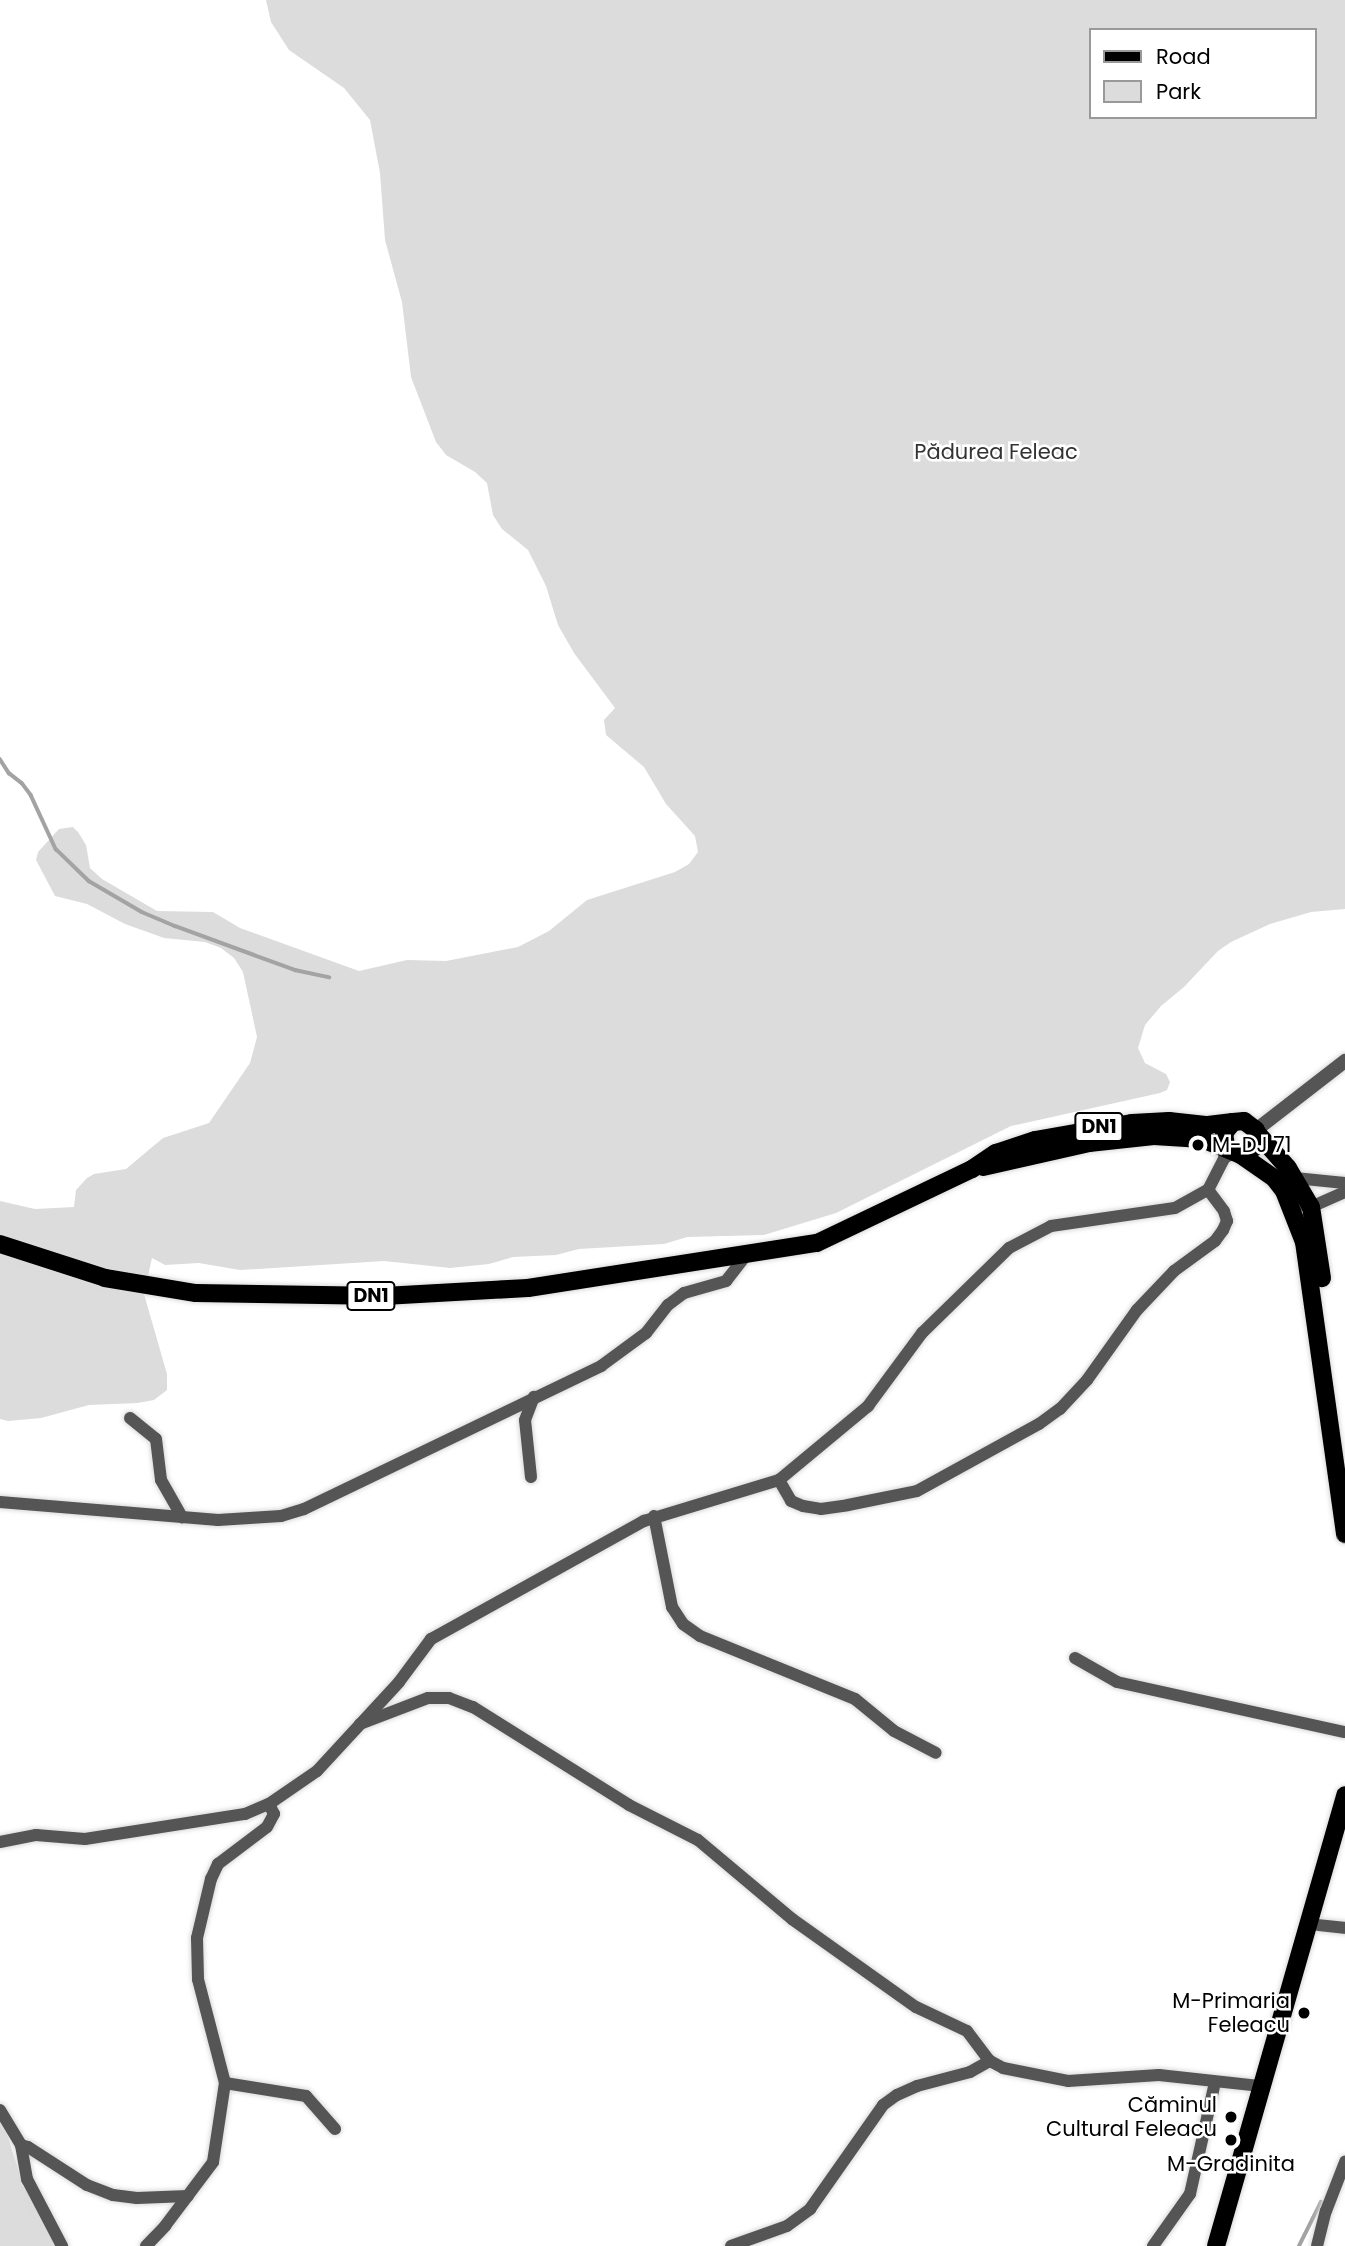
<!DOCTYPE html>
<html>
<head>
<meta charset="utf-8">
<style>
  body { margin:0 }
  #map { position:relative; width:1345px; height:2246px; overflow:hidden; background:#fff; font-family:Poppins,sans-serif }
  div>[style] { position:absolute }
  .green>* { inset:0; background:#dcdcdc }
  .stream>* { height:3.5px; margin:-1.75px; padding:0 1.75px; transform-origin:1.75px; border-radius:1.75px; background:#a3a3a3 }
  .roads { filter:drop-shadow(0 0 2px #dbdbdb) drop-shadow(0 0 2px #dbdbdb) }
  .minor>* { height:12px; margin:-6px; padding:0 6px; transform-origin:6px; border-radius:6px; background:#555 }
  .tertiary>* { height:14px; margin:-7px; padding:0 7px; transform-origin:7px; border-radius:7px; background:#555 }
  .primary>* { height:18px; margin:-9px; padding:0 9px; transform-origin:9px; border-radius:9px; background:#000 }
  .dots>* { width:19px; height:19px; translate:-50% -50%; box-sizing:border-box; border:4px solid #fff; border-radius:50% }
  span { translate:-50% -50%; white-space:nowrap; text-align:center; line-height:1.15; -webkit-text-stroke:5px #fff; paint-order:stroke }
  .shield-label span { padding:2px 5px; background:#fff; border:2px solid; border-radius:5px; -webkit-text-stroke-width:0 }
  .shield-label { font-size:19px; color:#000; font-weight:700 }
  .park-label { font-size:21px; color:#333 }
  .poi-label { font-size:21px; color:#000 }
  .left { translate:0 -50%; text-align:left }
  .right { translate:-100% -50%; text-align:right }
  .legend { position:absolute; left:1089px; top:28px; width:228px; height:91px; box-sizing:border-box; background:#fff; border:2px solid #999; margin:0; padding:9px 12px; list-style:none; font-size:21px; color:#000 }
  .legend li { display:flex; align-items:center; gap:14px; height:35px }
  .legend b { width:35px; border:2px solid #999 }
</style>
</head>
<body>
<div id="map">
  <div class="green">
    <div style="clip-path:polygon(evenodd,266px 0,1345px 0,1345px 909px,1311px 912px,1270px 924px,1231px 942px,1218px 951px,1184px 987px,1161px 1006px,1145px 1025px,1138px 1048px,1145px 1063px,1166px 1074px,1170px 1082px,1167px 1090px,1160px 1093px,1011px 1126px,836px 1213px,764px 1235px,687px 1237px,664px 1244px,579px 1249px,556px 1255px,513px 1257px,489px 1264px,450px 1268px,384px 1261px,240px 1270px,199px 1263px,165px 1265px,152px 1258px,144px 1294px,167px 1374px,167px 1390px,154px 1400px,138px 1403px,89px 1405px,41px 1418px,8px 1421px,0 1419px,0 1201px,35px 1209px,74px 1207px,76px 1190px,87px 1178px,94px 1174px,126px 1169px,163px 1138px,209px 1123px,250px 1063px,257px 1037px,243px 972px,234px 958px,221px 948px,205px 942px,164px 938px,125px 924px,87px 904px,55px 896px,36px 860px,38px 852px,59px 829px,73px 827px,78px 832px,86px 845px,90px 868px,102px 879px,157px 911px,213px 912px,240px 928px,359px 971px,407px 960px,446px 961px,518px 947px,549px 931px,587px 900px,675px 872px,689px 864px,698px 852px,695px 836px,666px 804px,644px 767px,606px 735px,604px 720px,615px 708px,574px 653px,558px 625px,546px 586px,528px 550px,502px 529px,493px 515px,487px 483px,475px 472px,446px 455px,436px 442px,411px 377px,402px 302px,385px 240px,380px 173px,370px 120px,344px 88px,289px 50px,271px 22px,266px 0,1091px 30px,1315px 30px,1315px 117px,1091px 117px,1091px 30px)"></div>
    <div style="clip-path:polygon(0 2111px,23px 2185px,57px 2246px,0 2246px)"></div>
  </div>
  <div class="stream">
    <div style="left:0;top:759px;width:17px;rotate:57deg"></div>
    <div style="left:9px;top:773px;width:16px;rotate:38deg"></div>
    <div style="left:22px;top:783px;width:15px;rotate:53deg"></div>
    <div style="left:31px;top:795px;width:60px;rotate:65.2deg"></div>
    <div style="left:56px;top:849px;width:46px;rotate:44.1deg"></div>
    <div style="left:89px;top:881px;width:61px;rotate:30.3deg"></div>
    <div style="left:142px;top:912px;width:36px;rotate:23deg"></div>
    <div style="left:175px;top:926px;width:128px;rotate:20.1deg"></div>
    <div style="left:295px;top:970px;width:35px;rotate:12deg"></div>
    <div style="left:1299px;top:2246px;width:49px;rotate:-63.4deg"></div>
  </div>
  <div class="roads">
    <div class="minor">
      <div style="left:1295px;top:1178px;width:50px;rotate:5.7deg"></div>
      <div style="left:1291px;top:1202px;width:21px;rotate:14deg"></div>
      <div style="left:1311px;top:1207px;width:37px;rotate:-24deg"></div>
      <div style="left:130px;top:1418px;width:33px;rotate:39deg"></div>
      <div style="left:156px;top:1439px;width:41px;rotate:83deg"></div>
      <div style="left:161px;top:1480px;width:43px;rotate:60.4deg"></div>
      <div style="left:531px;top:1477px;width:57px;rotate:-96deg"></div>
      <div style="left:525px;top:1420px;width:25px;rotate:-69deg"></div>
      <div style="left:779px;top:1480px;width:24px;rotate:60deg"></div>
      <div style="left:791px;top:1501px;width:13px;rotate:23deg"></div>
      <div style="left:803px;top:1506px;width:18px;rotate:9deg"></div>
      <div style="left:821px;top:1509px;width:27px;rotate:-8deg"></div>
      <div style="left:848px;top:1505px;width:70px;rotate:-11.5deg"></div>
      <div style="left:917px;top:1491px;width:139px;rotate:-28.8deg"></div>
      <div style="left:1039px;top:1424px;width:26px;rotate:-36deg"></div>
      <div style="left:1060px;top:1409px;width:40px;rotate:-47deg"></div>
      <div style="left:1087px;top:1380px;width:86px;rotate:-54.5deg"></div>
      <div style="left:1137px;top:1310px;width:54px;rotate:-46.5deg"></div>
      <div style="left:1174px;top:1271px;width:51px;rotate:-36.2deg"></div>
      <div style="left:1215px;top:1241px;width:14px;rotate:-54deg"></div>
      <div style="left:1223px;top:1230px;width:10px;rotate:-66deg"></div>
      <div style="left:1227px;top:1221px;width:10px;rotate:-107deg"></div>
      <div style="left:1224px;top:1211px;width:26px;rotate:-127deg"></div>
      <div style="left:0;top:1502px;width:219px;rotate:4.7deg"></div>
      <div style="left:218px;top:1520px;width:63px;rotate:-3.6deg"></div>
      <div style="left:281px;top:1516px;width:24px;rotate:-17deg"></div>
      <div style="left:304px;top:1509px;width:330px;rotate:-25.7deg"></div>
      <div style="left:601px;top:1366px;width:56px;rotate:-36.3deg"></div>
      <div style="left:646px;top:1333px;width:36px;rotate:-52deg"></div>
      <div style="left:668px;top:1305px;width:20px;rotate:-37deg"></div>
      <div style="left:684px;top:1293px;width:44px;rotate:-15.9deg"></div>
      <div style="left:726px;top:1281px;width:31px;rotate:-52deg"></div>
      <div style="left:654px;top:1516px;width:93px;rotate:78.8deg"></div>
      <div style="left:672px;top:1607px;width:20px;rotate:57deg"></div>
      <div style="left:683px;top:1624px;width:21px;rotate:35deg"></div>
      <div style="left:700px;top:1636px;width:167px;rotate:22.1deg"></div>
      <div style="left:855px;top:1699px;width:50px;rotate:39.4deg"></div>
      <div style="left:894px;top:1731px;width:47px;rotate:27.6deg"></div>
      <div style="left:1075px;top:1658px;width:48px;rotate:29.7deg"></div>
      <div style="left:1117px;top:1682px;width:233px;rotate:12.4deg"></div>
      <div style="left:360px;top:1724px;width:73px;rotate:-20.9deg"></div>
      <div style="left:428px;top:1698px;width:21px"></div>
      <div style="left:449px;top:1698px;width:26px;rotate:21deg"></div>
      <div style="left:473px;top:1707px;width:184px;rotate:32.1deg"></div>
      <div style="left:629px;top:1805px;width:77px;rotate:26.9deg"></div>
      <div style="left:698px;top:1840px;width:123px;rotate:40deg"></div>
      <div style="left:792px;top:1919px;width:152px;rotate:35.4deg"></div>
      <div style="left:916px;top:2007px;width:56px;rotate:25.2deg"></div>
      <div style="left:967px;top:2031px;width:38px;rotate:53deg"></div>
      <div style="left:990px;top:2061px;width:15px;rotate:28deg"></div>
      <div style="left:1003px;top:2068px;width:66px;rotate:11.3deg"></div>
      <div style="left:1068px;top:2081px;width:91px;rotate:-3.8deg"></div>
      <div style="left:1159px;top:2075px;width:103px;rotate:6.2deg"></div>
      <div style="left:0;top:1842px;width:37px;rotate:-11deg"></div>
      <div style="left:36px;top:1835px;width:49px;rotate:4.7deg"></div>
      <div style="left:85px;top:1839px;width:162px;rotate:-8.9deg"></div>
      <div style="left:245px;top:1814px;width:26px;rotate:-23deg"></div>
      <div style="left:269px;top:1804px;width:58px;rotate:-34.5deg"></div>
      <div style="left:317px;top:1771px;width:121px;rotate:-47.3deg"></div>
      <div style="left:399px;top:1682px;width:54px;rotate:-53.3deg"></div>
      <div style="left:431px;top:1639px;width:244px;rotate:-29deg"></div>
      <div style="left:644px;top:1521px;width:141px;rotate:-16.9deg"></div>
      <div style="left:779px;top:1480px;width:116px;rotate:-39.7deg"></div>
      <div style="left:868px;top:1406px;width:91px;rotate:-53.5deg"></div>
      <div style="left:922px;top:1333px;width:122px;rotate:-44.3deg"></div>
      <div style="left:1009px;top:1248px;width:47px;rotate:-27.6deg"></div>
      <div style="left:1051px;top:1226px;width:125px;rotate:-8.3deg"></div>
      <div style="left:1175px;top:1208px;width:38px;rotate:-29deg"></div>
      <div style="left:1208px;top:1190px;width:36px;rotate:-63deg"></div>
      <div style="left:1224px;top:1158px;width:11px;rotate:-27deg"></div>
      <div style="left:1318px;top:1925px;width:27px;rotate:6deg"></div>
      <div style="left:225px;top:2083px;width:82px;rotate:9.1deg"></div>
      <div style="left:306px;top:2096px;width:44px;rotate:48.7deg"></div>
      <div style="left:0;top:2110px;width:41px;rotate:59deg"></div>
      <div style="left:21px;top:2145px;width:35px;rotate:80deg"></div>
      <div style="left:27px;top:2179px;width:76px;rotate:62.4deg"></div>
      <div style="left:21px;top:2145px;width:7px;rotate:16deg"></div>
      <div style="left:28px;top:2147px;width:70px;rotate:32.8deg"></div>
      <div style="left:87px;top:2185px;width:28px;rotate:21deg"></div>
      <div style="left:113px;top:2195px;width:24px;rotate:7deg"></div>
      <div style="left:137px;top:2198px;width:51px;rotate:-2.2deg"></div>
      <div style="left:146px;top:2246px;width:28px;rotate:-46deg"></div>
      <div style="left:165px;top:2226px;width:80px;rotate:-53.1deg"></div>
      <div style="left:213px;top:2162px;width:80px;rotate:-81.4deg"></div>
      <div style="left:225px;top:2083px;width:107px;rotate:-104.6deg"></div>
      <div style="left:198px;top:1979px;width:41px;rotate:-91.4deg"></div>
      <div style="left:197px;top:1938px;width:61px;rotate:-76.7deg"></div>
      <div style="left:211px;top:1879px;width:17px;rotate:-65deg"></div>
      <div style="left:218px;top:1864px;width:61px;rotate:-37.1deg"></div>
      <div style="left:267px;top:1827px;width:15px;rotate:-62deg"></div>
      <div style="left:274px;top:1814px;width:11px;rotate:-117deg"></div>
      <div style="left:731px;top:2246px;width:59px;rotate:-19.7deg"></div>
      <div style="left:787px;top:2226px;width:29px;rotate:-36deg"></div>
      <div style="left:810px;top:2209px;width:127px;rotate:-54.9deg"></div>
      <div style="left:883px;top:2105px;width:17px;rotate:-36deg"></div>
      <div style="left:897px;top:2095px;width:22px;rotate:-24deg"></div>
      <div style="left:917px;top:2086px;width:55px;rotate:-14.8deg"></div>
      <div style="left:970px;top:2072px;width:23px;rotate:-29deg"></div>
      <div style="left:1153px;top:2246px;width:64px;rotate:-54.6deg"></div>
      <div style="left:1190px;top:2194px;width:115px;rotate:-77.4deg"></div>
      <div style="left:1317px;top:2246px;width:36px;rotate:-76deg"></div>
      <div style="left:1326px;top:2211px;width:53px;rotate:-68.8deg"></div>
    </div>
    <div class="tertiary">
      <div style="left:1256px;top:1130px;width:113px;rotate:-37.8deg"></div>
    </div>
    <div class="primary">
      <div style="left:1258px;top:1134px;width:45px;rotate:48.6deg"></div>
      <div style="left:1288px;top:1168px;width:45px;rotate:59.5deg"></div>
      <div style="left:1311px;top:1207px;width:72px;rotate:81.2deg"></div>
      <div style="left:1241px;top:1155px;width:40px;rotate:34.9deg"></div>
      <div style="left:1274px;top:1178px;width:16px;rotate:52deg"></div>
      <div style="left:1284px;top:1191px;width:55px;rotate:68.6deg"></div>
      <div style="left:1304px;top:1242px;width:295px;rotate:82deg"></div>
      <div style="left:983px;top:1167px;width:109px;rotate:-12.8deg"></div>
      <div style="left:1089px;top:1143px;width:65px;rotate:-6.1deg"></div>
      <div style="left:1154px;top:1136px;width:48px;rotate:3.6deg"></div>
      <div style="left:1202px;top:1139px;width:42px;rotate:22.3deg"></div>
      <div style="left:1241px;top:1155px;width:16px;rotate:-30deg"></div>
      <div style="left:1255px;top:1147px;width:17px;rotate:-87deg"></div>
      <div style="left:1256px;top:1130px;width:15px;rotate:-143deg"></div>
      <div style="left:1244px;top:1121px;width:11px;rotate:175deg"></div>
      <div style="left:1233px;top:1122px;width:14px;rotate:129deg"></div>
      <div style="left:1224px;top:1133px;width:13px;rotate:81deg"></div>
      <div style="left:0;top:1244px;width:110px;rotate:17.9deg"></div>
      <div style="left:105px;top:1278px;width:92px;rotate:9.4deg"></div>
      <div style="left:196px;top:1293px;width:188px;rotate:0.9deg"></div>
      <div style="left:384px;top:1296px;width:144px;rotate:-3.2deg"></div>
      <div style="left:528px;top:1288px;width:292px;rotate:-8.9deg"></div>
      <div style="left:817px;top:1243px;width:172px;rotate:-25.5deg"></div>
      <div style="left:972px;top:1169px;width:29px;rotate:-34deg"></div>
      <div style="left:996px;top:1153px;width:41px;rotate:-18.4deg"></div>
      <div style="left:1035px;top:1140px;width:98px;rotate:-9.9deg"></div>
      <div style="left:1132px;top:1123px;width:37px;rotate:-3deg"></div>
      <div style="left:1169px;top:1121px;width:39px;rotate:6deg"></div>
      <div style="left:1208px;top:1125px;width:25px;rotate:-7deg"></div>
      <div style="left:1216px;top:2246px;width:469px;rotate:-74deg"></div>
    </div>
  </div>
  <div class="dots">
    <div style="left:1198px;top:1145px;background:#000"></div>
    <div style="left:1304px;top:2013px;background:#000"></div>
    <div style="left:1231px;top:2117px;background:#000"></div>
    <div style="left:1231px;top:2140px;background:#000"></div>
  </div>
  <div class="shield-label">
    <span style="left:1099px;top:1127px">DN1</span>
    <span style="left:371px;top:1296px">DN1</span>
  </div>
  <div class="park-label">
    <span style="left:996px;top:452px">Pădurea Feleac</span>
  </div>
  <div class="poi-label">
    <span class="left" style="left:1212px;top:1145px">M-DJ 71</span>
    <span class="right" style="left:1290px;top:2013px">M-Primaria<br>Feleacu</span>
    <span class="right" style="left:1217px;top:2117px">Căminul<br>Cultural Feleacu</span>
    <span style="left:1231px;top:2164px">M-Gradinita</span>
  </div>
  <ul class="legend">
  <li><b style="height:9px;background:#000"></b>Road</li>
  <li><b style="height:19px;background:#dcdcdc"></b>Park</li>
  </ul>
</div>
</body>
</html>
